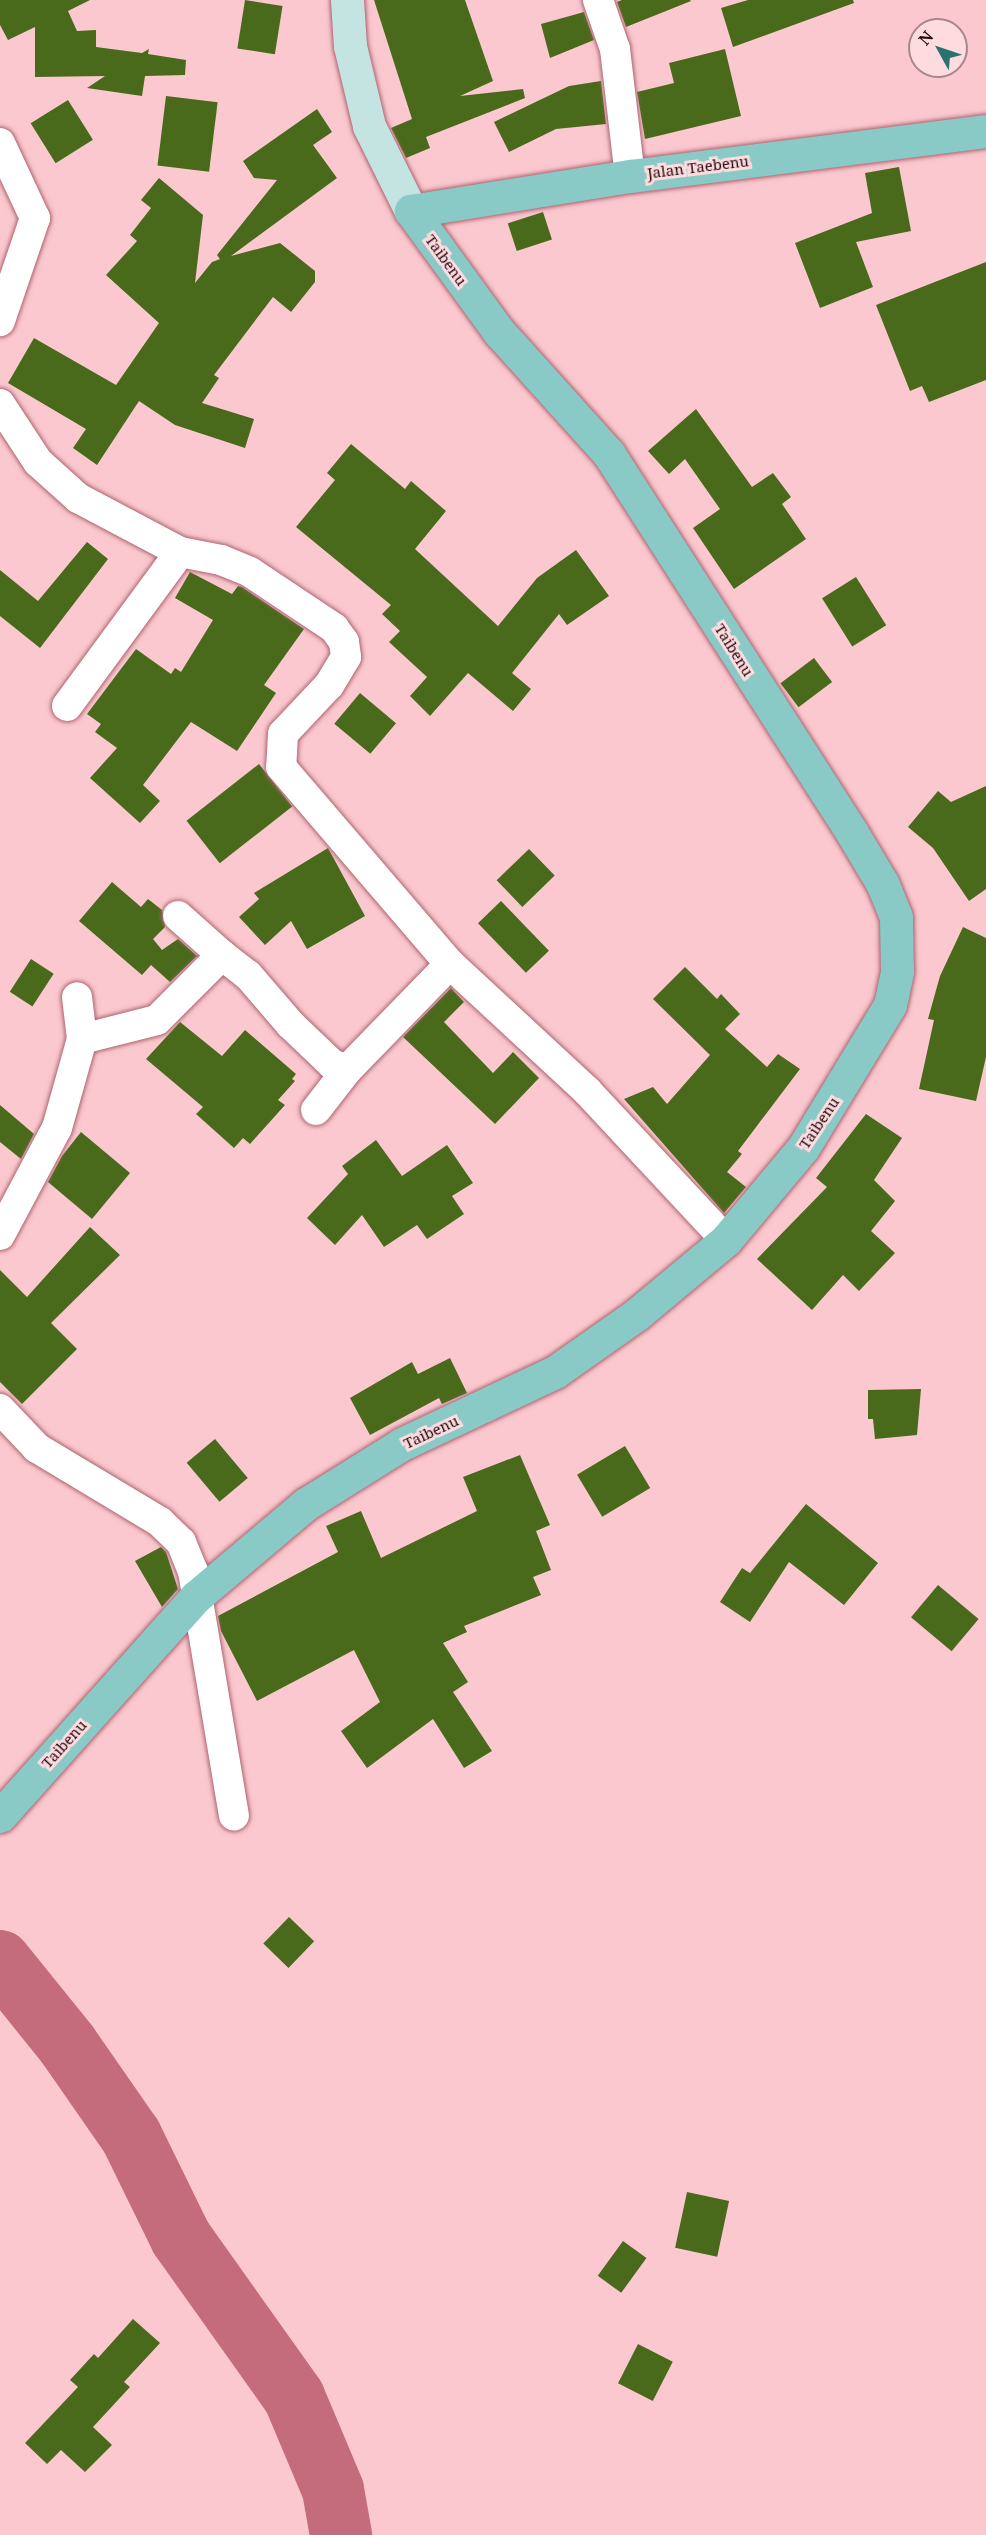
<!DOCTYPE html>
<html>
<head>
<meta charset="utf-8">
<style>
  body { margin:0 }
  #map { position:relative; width:986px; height:2535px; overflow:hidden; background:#fbc8cf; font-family:"Noto Serif",serif }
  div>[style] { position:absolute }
  .river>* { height:62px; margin:-31px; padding:0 31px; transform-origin:31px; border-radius:31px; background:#c56c7c }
  .building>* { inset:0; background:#496a1b; transform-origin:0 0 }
  .roads { filter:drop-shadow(0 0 2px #ae6370) drop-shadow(0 0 2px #ae6370) }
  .street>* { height:30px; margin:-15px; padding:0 15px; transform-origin:15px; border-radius:15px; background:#fff }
  .secondary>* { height:33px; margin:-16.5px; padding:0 16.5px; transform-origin:16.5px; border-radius:16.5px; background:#c4e4e2 }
  .primary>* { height:33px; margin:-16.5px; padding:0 16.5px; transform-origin:16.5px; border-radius:16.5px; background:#89cac6 }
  span { translate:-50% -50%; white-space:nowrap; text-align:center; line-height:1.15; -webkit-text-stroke:6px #fddbdf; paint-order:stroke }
  .street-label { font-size:15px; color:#260a10 }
  .north { position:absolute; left:908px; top:18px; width:60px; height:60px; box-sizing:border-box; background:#fddbdf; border:2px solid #a7878c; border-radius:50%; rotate:310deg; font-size:16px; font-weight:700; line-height:24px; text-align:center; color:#260a10 }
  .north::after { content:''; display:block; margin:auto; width:21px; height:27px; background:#29726e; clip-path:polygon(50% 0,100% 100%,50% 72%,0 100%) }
</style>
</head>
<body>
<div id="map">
  <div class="river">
    <div style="left:0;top:1961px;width:107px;rotate:51.1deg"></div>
    <div style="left:67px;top:2044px;width:112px;rotate:55.2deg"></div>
    <div style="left:131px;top:2136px;width:114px;rotate:63.9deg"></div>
    <div style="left:181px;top:2238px;width:195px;rotate:54.6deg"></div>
    <div style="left:294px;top:2397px;width:101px;rotate:67.2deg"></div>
    <div style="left:333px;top:2490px;width:46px;rotate:79.9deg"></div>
  </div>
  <div class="building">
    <div style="clip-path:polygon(0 0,90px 0,68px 11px,77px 31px,96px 30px,96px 47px,142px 53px,149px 49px,148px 54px,186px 60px,185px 75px,145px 76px,142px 96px,87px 88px,105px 76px,35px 77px,35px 27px,8px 40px,0 25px)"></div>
    <div style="left:245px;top:0;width:38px;height:49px;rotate:9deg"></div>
    <div style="clip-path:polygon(374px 0,465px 0,493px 81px,460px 96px,523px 89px,525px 98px,426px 137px,430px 148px,406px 158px,391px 128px,412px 119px)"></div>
    <div style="clip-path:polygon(622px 0,690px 0,691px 1px,626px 27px,617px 2px)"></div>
    <div style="clip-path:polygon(748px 0,853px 0,854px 3px,733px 47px,721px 8px)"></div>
    <div style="clip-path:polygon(584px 12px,594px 40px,550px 58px,541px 24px)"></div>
    <div style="clip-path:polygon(725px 49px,741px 116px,645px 139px,637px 92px,674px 83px,669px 63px)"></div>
    <div style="clip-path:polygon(601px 81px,606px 124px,556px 129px,509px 152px,494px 122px,569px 86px)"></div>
    <div style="left:166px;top:96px;width:52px;height:70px;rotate:7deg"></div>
    <div style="left:68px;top:100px;width:47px;height:44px;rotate:58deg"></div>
    <div style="clip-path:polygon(317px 109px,332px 132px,313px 145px,337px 178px,231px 256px,280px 243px,315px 271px,315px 282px,291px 312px,273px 297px,214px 375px,219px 378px,202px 403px,254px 419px,245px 448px,175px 425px,139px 401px,97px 465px,73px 448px,86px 429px,8px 383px,34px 338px,116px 385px,159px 323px,106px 275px,137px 241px,130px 235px,151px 208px,141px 200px,159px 178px,203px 215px,195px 283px,212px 262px,220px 259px,217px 255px,277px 180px,254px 178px,243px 161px)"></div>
    <div style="clip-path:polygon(899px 167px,911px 231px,856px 242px,873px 287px,820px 308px,795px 243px,872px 213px,865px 173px)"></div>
    <div style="left:543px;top:212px;width:29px;height:37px;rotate:72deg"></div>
    <div style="clip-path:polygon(986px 262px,986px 380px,929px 402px,922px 386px,910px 391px,876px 305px)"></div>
    <div style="clip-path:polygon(696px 409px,752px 487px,773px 473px,791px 497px,782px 504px,806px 539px,734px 589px,693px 528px,720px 509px,685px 459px,669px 474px,648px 451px)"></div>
    <div style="clip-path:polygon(351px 444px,405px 489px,411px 481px,446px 511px,415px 549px,498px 626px,537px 578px,576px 550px,609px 596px,567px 625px,559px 614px,512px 673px,531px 689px,513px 711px,468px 673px,430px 716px,410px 696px,427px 677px,389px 642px,400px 631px,382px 614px,391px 605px,296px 527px,335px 480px,327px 473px)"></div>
    <div style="clip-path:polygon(87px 542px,108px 559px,40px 648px,0 616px,0 570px,38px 601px)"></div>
    <div style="clip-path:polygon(190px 572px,232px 594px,238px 586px,242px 587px,304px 629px,264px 685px,276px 693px,237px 751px,191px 722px,143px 785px,160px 801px,140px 823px,90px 778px,117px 748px,95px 732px,101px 724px,87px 714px,136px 649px,171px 674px,175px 668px,181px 672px,213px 620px,175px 598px)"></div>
    <div style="left:856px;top:577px;width:57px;height:40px;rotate:58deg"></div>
    <div style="left:814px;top:658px;width:30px;height:42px;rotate:53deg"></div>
    <div style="left:360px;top:693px;width:47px;height:40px;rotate:40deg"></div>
    <div style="left:259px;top:764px;width:54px;height:92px;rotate:52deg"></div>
    <div style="clip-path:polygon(986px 786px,986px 889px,969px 901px,933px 848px,908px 827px,938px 791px,951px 802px)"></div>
    <div style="clip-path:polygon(328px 848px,365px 916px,307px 949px,291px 921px,265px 945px,239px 917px,259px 899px,254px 893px)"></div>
    <div style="left:529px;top:849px;width:37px;height:45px;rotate:46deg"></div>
    <div style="clip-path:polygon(112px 882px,141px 907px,148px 899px,162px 910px,165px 927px,153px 939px,162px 950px,178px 939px,197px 956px,170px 982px,151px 965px,142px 975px,79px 921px)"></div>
    <div style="left:501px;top:901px;width:69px;height:32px;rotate:46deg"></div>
    <div style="clip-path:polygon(963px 927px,986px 938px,986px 1057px,976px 1101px,919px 1089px,934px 1020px,928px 1019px,940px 976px)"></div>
    <div style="left:31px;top:959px;width:27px;height:39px;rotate:33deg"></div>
    <div style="clip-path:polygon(685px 967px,717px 999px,721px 994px,740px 1014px,725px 1029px,767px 1067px,778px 1054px,800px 1069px,738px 1151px,742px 1154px,727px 1172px,746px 1187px,724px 1213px,624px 1099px,653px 1087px,667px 1104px,710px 1055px,653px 999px)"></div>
    <div style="clip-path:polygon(451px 988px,464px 1002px,444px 1022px,493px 1073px,513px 1052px,539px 1078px,495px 1124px,403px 1037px)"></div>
    <div style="clip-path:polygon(180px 1022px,222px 1056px,245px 1030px,296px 1074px,292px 1079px,295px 1081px,278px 1100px,285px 1105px,250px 1144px,243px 1138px,234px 1148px,196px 1114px,203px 1107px,146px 1059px)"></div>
    <div style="clip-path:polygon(0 1105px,34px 1134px,21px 1159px,0 1142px)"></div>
    <div style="clip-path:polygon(866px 1114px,902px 1138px,874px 1180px,895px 1201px,871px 1231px,895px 1253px,859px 1291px,843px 1275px,812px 1310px,757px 1259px,827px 1187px,816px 1178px)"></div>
    <div style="clip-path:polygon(81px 1132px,130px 1173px,92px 1219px,48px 1182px,62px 1156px)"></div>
    <div style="clip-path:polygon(376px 1140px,402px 1176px,447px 1145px,473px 1183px,452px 1196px,464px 1214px,427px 1239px,417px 1225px,384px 1247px,362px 1215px,335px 1245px,307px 1218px,348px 1174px,342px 1166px)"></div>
    <div style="clip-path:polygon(90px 1227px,120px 1255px,51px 1323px,77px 1349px,22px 1404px,0 1382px,0 1270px,27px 1297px)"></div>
    <div style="clip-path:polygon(450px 1358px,467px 1393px,442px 1404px,439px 1398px,370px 1435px,350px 1398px,412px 1362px,418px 1374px)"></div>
    <div style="clip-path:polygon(921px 1389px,917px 1435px,875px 1439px,873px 1419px,868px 1419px,868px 1390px)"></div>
    <div style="left:215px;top:1439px;width:51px;height:37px;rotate:50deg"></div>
    <div style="left:625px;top:1446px;width:49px;height:56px;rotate:59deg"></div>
    <div style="clip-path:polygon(520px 1455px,550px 1525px,536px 1531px,551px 1570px,533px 1577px,541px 1595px,464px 1626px,467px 1632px,443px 1643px,468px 1682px,453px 1692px,492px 1751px,464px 1768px,433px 1719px,367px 1768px,341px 1731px,380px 1702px,354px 1650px,257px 1701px,221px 1631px,218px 1616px,338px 1552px,326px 1526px,361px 1511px,381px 1558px,477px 1511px,463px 1477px)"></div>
    <div style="clip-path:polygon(806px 1504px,878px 1563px,844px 1605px,789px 1562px,750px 1622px,720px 1602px,742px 1568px,750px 1573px)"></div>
    <div style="clip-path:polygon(161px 1547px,166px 1552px,178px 1589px,162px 1607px,135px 1561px)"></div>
    <div style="left:938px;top:1585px;width:53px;height:42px;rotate:40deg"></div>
    <div style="left:289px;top:1917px;width:35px;height:37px;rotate:44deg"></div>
    <div style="left:687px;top:2192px;width:43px;height:57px;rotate:12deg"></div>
    <div style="left:623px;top:2241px;width:29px;height:43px;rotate:36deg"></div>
    <div style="clip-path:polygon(133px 2319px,160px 2343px,124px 2382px,130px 2387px,93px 2427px,112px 2445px,85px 2472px,61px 2450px,47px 2464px,25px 2443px,78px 2387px,70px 2380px,94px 2354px,98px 2358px)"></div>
    <div style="left:638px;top:2344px;width:39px;height:44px;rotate:27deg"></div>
  </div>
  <div class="roads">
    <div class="street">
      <div style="left:598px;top:0;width:52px;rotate:70.9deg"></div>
      <div style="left:615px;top:49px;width:128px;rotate:83.3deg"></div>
      <div style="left:0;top:143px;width:83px;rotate:65deg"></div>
      <div style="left:35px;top:218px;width:109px;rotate:108.8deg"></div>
      <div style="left:0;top:404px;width:69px;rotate:56.8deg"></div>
      <div style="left:38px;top:462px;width:54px;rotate:42deg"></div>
      <div style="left:78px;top:498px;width:115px;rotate:27.9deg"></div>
      <div style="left:67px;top:706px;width:191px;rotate:-53.7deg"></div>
      <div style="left:180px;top:552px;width:42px;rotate:11deg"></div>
      <div style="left:221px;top:560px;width:31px;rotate:22deg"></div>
      <div style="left:250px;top:572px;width:101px;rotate:33.7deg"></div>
      <div style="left:334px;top:628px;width:17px;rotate:54deg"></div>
      <div style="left:344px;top:642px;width:15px;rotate:82deg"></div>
      <div style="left:346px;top:657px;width:33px;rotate:121deg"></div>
      <div style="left:329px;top:685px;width:67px;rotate:133.2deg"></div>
      <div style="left:283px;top:734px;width:33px;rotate:93deg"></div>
      <div style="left:281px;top:767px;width:260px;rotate:49.4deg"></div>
      <div style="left:450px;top:964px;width:187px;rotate:42.8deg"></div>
      <div style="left:587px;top:1091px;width:204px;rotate:47deg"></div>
      <div style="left:178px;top:916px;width:59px;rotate:41.6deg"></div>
      <div style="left:82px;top:1039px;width:77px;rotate:-14.2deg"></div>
      <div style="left:157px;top:1020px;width:92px;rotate:-45deg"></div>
      <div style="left:222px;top:955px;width:33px;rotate:38deg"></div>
      <div style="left:248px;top:975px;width:65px;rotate:49.4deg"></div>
      <div style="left:290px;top:1024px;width:58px;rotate:43.6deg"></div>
      <div style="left:332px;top:1064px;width:16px;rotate:22deg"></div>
      <div style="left:347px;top:1070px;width:148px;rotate:-45.8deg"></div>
      <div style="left:316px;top:1110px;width:51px;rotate:-52.2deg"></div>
      <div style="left:0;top:1235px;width:121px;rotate:-62deg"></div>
      <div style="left:57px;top:1128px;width:92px;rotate:-74.3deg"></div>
      <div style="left:82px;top:1039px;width:42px;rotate:-96.8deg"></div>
      <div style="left:0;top:1409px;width:54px;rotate:46.5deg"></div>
      <div style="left:37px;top:1448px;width:144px;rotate:31deg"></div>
      <div style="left:160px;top:1522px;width:29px;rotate:44deg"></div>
      <div style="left:181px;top:1542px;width:31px;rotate:68deg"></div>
      <div style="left:193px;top:1571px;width:248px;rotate:80.5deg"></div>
    </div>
    <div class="secondary">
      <div style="left:347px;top:0;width:46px;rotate:86.3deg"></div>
      <div style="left:350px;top:46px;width:82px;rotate:76.6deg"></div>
      <div style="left:369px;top:126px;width:95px;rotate:63.7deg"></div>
    </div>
    <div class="primary">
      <div style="left:0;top:1816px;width:295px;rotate:-48.2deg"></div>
      <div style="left:197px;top:1596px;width:143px;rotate:-40.2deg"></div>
      <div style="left:306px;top:1504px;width:113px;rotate:-32deg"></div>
      <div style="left:402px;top:1444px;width:169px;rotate:-25.2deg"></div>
      <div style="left:555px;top:1372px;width:99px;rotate:-35.1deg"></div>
      <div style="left:636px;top:1315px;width:117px;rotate:-39.8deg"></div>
      <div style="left:726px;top:1240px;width:120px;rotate:-50.1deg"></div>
      <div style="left:803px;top:1148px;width:167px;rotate:-58.7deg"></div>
      <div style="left:890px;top:1005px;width:35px;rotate:-78deg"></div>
      <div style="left:897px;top:971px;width:54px;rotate:-91.1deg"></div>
      <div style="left:896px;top:917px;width:37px;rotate:-112deg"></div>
      <div style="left:882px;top:883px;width:61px;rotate:-120.8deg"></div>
      <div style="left:851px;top:831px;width:448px;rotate:-122.7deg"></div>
      <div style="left:609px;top:454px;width:164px;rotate:-132deg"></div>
      <div style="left:499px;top:332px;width:150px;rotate:-126deg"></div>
      <div style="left:411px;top:211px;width:222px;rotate:-9.1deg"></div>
      <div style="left:630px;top:176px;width:359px;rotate:-7.2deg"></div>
    </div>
  </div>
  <div class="street-label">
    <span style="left:698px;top:167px;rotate:-7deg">Jalan Taebenu</span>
    <span style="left:446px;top:260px;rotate:54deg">Taibenu</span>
    <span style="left:734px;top:650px;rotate:58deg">Taibenu</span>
    <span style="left:819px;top:1123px;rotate:-56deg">Taibenu</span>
    <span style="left:431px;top:1432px;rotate:-25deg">Taibenu</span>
    <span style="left:64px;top:1744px;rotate:-48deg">Taibenu</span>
  </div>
  <div class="north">N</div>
</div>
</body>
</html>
